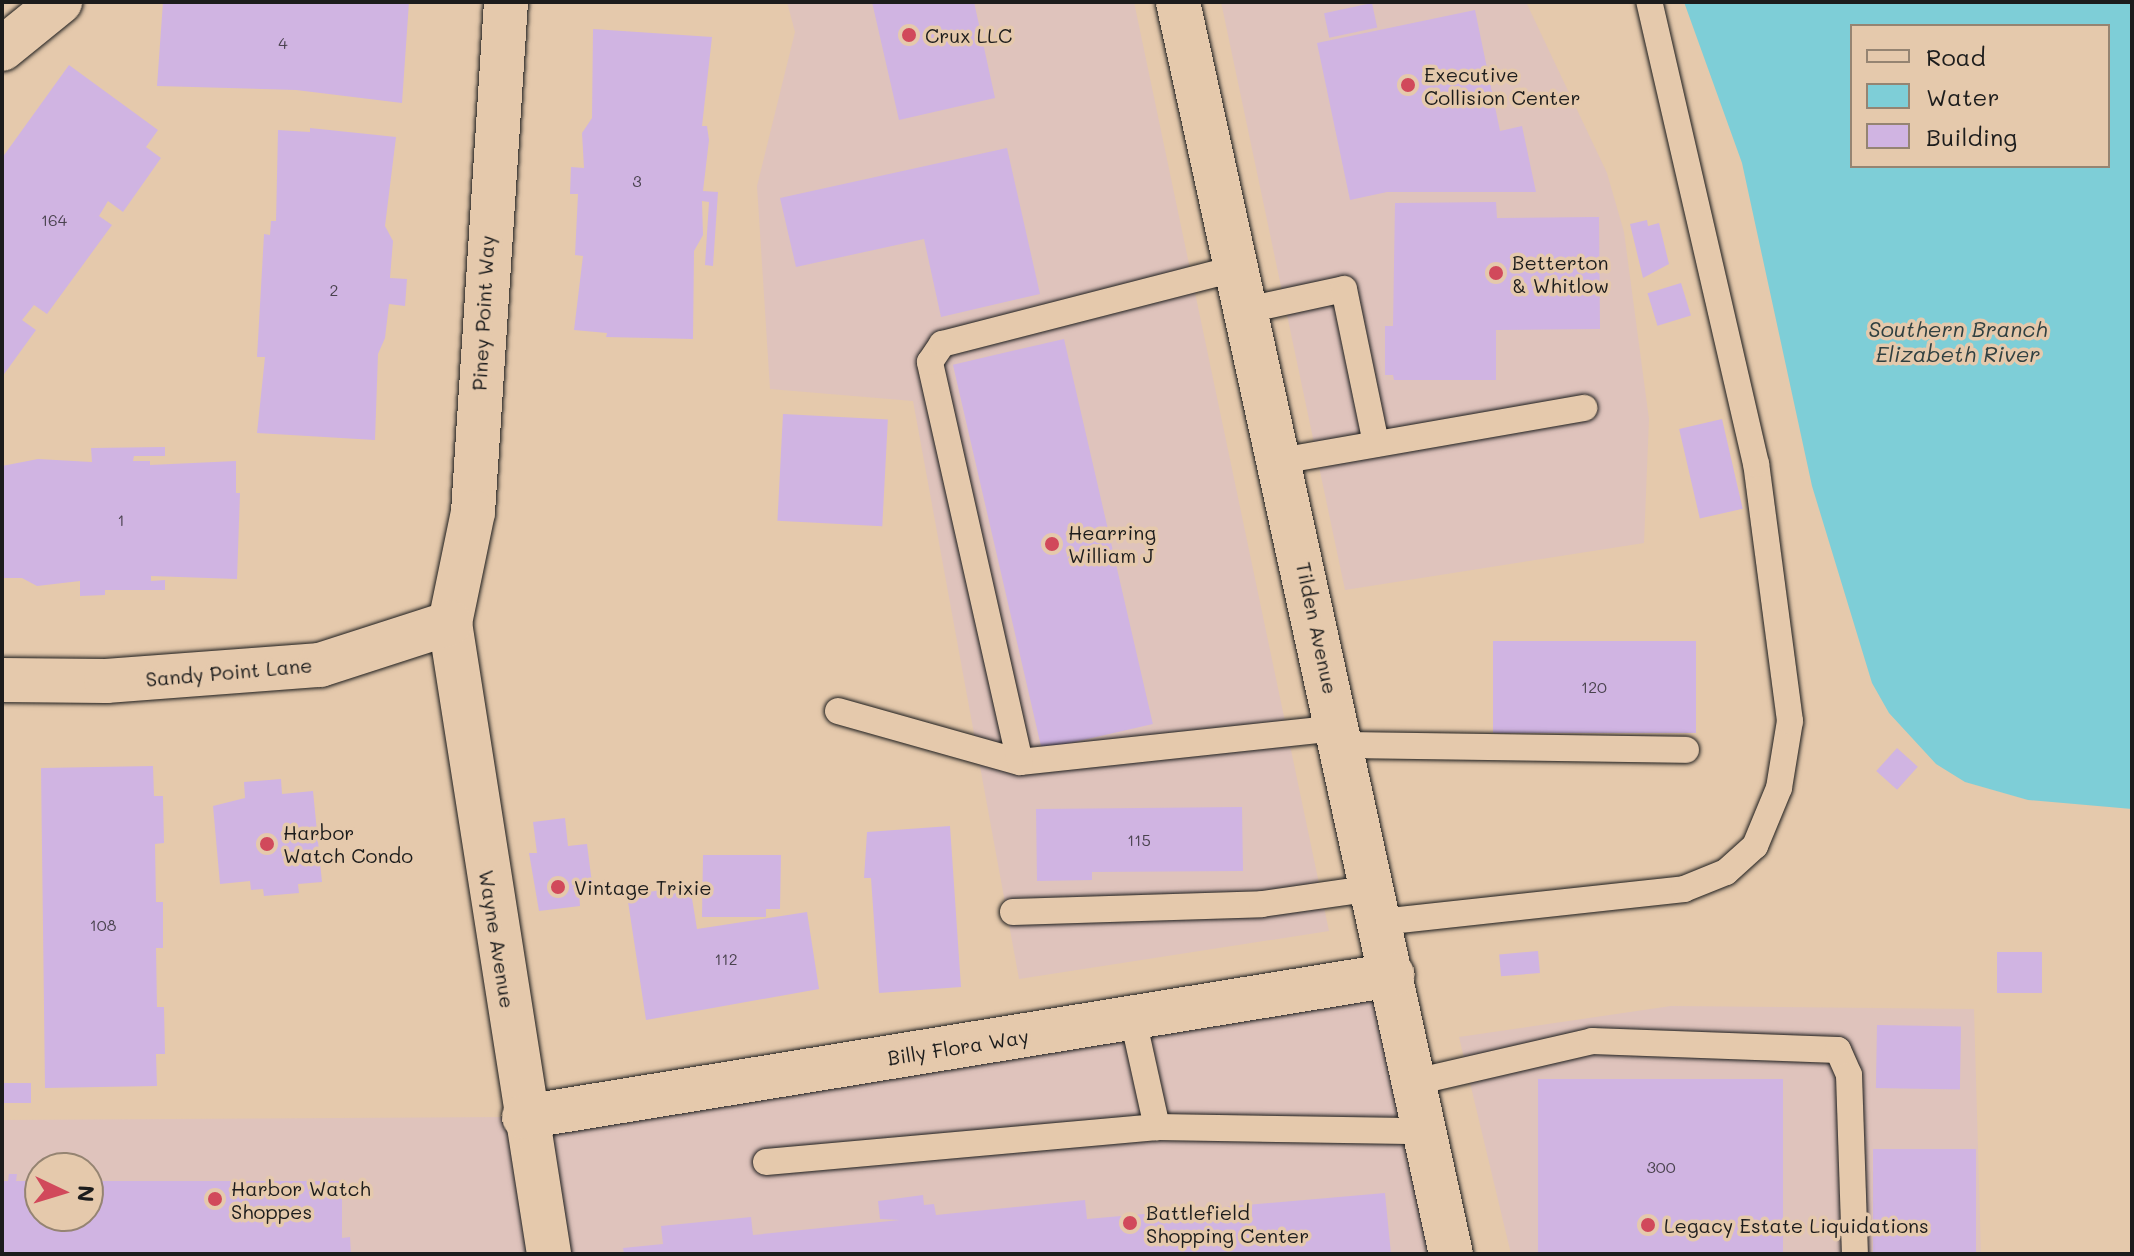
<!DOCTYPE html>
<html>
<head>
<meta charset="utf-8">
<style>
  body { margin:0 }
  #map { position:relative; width:2134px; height:1256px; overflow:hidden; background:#e5c9ac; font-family:Mali,sans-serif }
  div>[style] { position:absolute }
  .built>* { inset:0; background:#dfc3bc }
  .water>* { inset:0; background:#7eced7 }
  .building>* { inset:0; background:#d0b4e2; transform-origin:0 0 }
  .roads { filter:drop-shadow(0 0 2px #1c1c1c) drop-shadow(0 0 2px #1c1c1c) }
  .lane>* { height:26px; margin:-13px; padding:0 13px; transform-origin:13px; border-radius:13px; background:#e5c9ac }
  .street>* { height:44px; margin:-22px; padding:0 22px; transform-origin:22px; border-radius:22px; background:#e5c9ac }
  .dots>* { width:22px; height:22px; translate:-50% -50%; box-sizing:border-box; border:4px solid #e5c9ac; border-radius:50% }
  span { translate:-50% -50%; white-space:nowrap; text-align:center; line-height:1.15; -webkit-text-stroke:7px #e5c9ac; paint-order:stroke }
  .number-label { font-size:16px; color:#49424e }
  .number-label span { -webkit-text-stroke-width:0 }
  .poi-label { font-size:20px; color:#1c1c1c }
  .left { translate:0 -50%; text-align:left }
  .street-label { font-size:20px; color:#1c1c1c }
  .water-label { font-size:22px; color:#304041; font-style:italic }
  .frame { position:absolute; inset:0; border:4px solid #1c1c1c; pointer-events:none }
  .legend { position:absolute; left:1850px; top:24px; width:260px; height:144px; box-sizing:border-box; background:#e5c9ac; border:2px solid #958472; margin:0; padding:10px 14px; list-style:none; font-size:24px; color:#1c1c1c }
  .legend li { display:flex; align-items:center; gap:16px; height:40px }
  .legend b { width:40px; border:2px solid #958472 }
  .north { position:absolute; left:24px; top:1152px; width:80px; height:80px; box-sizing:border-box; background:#e5c9ac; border:2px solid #958472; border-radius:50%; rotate:94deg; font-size:22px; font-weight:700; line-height:32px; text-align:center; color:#1c1c1c }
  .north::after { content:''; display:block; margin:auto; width:28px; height:36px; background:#d1495b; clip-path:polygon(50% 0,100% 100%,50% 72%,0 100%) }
</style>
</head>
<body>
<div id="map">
  <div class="built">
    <div style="clip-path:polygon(787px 2px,1134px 2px,1329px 931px,1019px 979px,913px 401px,770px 389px,757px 186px,795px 32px)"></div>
    <div style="clip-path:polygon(1221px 2px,1526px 2px,1607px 173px,1624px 232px,1649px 419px,1644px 543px,1345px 590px)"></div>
    <div style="clip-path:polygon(evenodd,1392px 975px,1451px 1254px,2px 1254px,2px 1120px,524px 1117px,1392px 975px,40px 1168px,88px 1168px,88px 1216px,40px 1216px,40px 1168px)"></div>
    <div style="clip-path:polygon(1671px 1006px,1974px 1009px,1981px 1254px,1511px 1254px,1459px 1037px)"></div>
  </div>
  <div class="water">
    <div style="clip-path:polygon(evenodd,1684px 2px,2132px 2px,2132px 809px,2028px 800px,1965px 782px,1936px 764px,1889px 713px,1872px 683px,1812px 486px,1742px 163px,1684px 2px,1852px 26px,2108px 26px,2108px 166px,1852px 166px,1852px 26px)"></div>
  </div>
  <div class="building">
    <div style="clip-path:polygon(163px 2px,409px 2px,402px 103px,296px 90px,157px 86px)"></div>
    <div style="clip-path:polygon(872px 2px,974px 2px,995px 98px,899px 120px)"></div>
    <div style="left:1372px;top:3px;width:25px;height:49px;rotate:78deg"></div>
    <div style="clip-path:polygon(1475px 10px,1500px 131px,1522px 126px,1536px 192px,1387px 192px,1350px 200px,1317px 43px)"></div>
    <div style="clip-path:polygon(593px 29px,712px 37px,702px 126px,707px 126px,709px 140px,703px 191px,718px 192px,713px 266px,705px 265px,709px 202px,702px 201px,703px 235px,694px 251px,693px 339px,606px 337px,607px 333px,574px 330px,583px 256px,575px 255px,578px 194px,570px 194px,571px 167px,584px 168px,582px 133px,592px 118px)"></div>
    <div style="clip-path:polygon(69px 65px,158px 130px,146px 147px,161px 158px,123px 212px,108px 201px,99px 216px,112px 225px,47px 314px,34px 305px,22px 320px,36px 330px,2px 377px,2px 158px)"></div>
    <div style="clip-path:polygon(310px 128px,396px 137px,385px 226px,393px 241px,390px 278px,407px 279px,405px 306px,389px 304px,385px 338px,378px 354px,375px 440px,257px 433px,265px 357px,257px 357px,262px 270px,264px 234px,270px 235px,271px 221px,276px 221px,278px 130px,310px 132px)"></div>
    <div style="clip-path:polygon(1007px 148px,1040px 294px,941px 317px,924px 239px,796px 267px,780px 198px)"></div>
    <div style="clip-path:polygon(1496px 202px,1497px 218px,1599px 217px,1600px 329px,1496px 330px,1496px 380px,1394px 380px,1393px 375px,1385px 375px,1385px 326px,1393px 326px,1395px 203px)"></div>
    <div style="clip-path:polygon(1647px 220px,1648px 226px,1659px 223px,1669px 264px,1643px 278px,1630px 224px)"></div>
    <div style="left:1681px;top:283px;width:34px;height:35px;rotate:73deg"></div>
    <div style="left:1064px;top:339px;width:395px;height:114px;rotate:77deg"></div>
    <div style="left:783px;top:414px;width:105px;height:107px;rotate:3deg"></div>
    <div style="left:1722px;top:419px;width:92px;height:44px;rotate:77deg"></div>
    <div style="clip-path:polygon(165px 447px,165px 456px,134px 456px,133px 461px,150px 461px,150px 465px,236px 461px,236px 493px,240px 493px,237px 579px,151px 576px,151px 581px,165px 580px,165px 590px,105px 590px,105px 595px,80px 596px,80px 581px,37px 586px,22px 578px,2px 578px,2px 466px,38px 459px,92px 462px,91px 448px)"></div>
    <div style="left:1493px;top:641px;width:203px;height:92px"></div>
    <div style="left:1897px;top:748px;width:28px;height:31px;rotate:42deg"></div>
    <div style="clip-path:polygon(153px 766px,154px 796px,163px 796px,164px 843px,155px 844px,156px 902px,163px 902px,163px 948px,156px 948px,157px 1007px,164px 1007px,165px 1054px,156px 1054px,157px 1086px,45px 1088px,41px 768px)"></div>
    <div style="clip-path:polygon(281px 779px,282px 794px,313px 791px,322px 882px,298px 884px,299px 893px,264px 896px,263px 889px,251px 890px,250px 881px,220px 884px,213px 806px,245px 798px,244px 782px)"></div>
    <div style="clip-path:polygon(1242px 807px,1243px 871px,1092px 872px,1092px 880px,1037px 881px,1036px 809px)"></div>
    <div style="clip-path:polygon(565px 818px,568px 846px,587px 844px,593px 891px,579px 893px,580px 906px,539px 911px,529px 853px,537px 853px,533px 822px)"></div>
    <div style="clip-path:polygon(950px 826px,961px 987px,879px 993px,871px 878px,864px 878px,867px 832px)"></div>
    <div style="clip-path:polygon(703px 855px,781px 855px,780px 909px,766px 909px,766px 917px,702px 917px)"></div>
    <div style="clip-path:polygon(690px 886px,697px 929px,807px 912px,819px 989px,646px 1020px,627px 895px)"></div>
    <div style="left:1538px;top:951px;width:22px;height:39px;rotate:85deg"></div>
    <div style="left:1997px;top:952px;width:45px;height:41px"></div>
    <div style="left:1877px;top:1025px;width:84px;height:63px;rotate:1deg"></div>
    <div style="left:1783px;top:1079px;width:175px;height:245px;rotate:90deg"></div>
    <div style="left:31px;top:1083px;width:20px;height:29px;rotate:90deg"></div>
    <div style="left:1976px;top:1149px;width:105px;height:103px;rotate:90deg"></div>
    <div style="clip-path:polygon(9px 1174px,17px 1174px,16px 1181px,40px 1181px,40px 1216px,88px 1216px,88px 1181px,342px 1181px,342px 1238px,350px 1237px,351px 1254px,2px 1254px,2px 1181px,8px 1181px)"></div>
    <div style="clip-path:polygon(1385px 1193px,1391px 1254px,624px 1254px,623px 1248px,663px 1244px,661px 1226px,751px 1217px,753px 1235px,900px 1220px,880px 1219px,878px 1201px,923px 1195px,924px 1205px,934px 1204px,936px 1215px,1085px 1200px,1087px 1219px)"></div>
  </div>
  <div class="roads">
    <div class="lane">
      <div style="left:1247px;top:310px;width:99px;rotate:-12.2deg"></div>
      <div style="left:1344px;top:289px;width:158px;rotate:78.3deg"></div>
      <div style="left:1280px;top:461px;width:309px;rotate:-9.9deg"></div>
      <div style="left:838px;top:711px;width:189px;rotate:15.7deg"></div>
      <div style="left:1020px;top:762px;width:320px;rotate:-6.1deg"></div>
      <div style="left:1342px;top:745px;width:344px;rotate:0.8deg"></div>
      <div style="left:1020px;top:762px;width:410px;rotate:-102.7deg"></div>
      <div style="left:930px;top:362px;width:22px;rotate:-56deg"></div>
      <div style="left:942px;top:344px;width:305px;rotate:-14.4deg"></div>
      <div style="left:1013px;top:912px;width:249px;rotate:-1.8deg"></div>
      <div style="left:1262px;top:904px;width:112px;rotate:-8.2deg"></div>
      <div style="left:1381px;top:922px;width:305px;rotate:-6.2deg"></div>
      <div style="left:1684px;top:889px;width:45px;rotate:-22deg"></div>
      <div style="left:1726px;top:872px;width:39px;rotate:-42deg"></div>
      <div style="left:1755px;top:846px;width:63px;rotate:-67.5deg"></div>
      <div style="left:1779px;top:788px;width:68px;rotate:-80.7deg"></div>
      <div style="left:1790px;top:721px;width:259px;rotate:-97.5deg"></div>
      <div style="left:1756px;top:464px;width:474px;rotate:-103deg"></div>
      <div style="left:1133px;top:1019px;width:111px;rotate:77.5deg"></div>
      <div style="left:1157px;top:1127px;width:268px;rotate:0.9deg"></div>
      <div style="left:1415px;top:1082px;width:182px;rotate:-13deg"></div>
      <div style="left:1592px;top:1041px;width:246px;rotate:2.1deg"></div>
      <div style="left:1838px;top:1050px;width:27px;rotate:66deg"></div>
      <div style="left:1849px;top:1075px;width:179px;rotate:88.1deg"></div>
      <div style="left:766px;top:1162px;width:393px;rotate:-5.1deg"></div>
    </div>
    <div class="street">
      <div style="left:506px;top:2px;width:511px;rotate:93.7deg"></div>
      <div style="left:473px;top:512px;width:113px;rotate:101.7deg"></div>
      <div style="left:450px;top:623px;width:639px;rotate:81.08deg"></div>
      <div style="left:1178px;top:2px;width:1281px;rotate:77.7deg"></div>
      <div style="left:2px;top:49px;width:75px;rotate:-39deg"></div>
      <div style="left:2px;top:680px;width:104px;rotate:0.6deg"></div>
      <div style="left:106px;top:681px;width:215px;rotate:-4.3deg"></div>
      <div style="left:320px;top:665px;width:137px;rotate:-17.9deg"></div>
      <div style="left:524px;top:1117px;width:880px;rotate:-9.29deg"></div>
    </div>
  </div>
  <div class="dots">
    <div style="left:909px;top:35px;background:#d1495b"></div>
    <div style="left:1408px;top:85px;background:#d1495b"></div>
    <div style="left:1496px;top:273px;background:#d1495b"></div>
    <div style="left:1052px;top:544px;background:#d1495b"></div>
    <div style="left:267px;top:844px;background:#d1495b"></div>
    <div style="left:558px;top:887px;background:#d1495b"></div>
    <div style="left:215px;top:1199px;background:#d1495b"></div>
    <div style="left:1130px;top:1223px;background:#d1495b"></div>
    <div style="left:1648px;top:1225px;background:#d1495b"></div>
  </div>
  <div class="number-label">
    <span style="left:283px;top:43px">4</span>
    <span style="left:637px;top:181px">3</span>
    <span style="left:54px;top:220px">164</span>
    <span style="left:334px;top:290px">2</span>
    <span style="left:121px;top:520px">1</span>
    <span style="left:1594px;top:687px">120</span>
    <span style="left:1139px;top:840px">115</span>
    <span style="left:103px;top:925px">108</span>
    <span style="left:726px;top:959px">112</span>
    <span style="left:1661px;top:1167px">300</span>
  </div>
  <div class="poi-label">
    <span class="left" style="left:925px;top:35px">Crux LLC</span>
    <span class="left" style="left:1424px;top:86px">Executive<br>Collision Center</span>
    <span class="left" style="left:1512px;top:274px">Betterton<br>&amp; Whitlow</span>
    <span class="left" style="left:1068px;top:544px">Hearring<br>William J</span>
    <span class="left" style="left:283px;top:844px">Harbor<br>Watch Condo</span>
    <span class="left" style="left:574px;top:887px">Vintage Trixie</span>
    <span class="left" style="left:231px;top:1200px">Harbor Watch<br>Shoppes</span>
    <span class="left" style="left:1146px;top:1224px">Battlefield<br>Shopping Center</span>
    <span class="left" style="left:1664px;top:1225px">Legacy Estate Liquidations</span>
  </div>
  <div class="street-label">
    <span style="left:483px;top:313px;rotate:-87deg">Piney Point Way</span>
    <span style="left:1317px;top:628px;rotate:78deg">Tilden Avenue</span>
    <span style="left:229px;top:672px;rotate:-5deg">Sandy Point Lane</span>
    <span style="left:497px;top:939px;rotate:81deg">Wayne Avenue</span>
    <span style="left:958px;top:1047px;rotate:-9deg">Billy Flora Way</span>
  </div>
  <div class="water-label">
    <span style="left:1958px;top:341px">Southern Branch<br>Elizabeth River</span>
  </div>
  <div class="frame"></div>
  <ul class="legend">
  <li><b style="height:10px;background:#e5c9ac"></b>Road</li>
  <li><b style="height:22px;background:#7eced7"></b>Water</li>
  <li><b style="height:22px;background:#d0b4e2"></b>Building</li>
  </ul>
  <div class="north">N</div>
</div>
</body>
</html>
